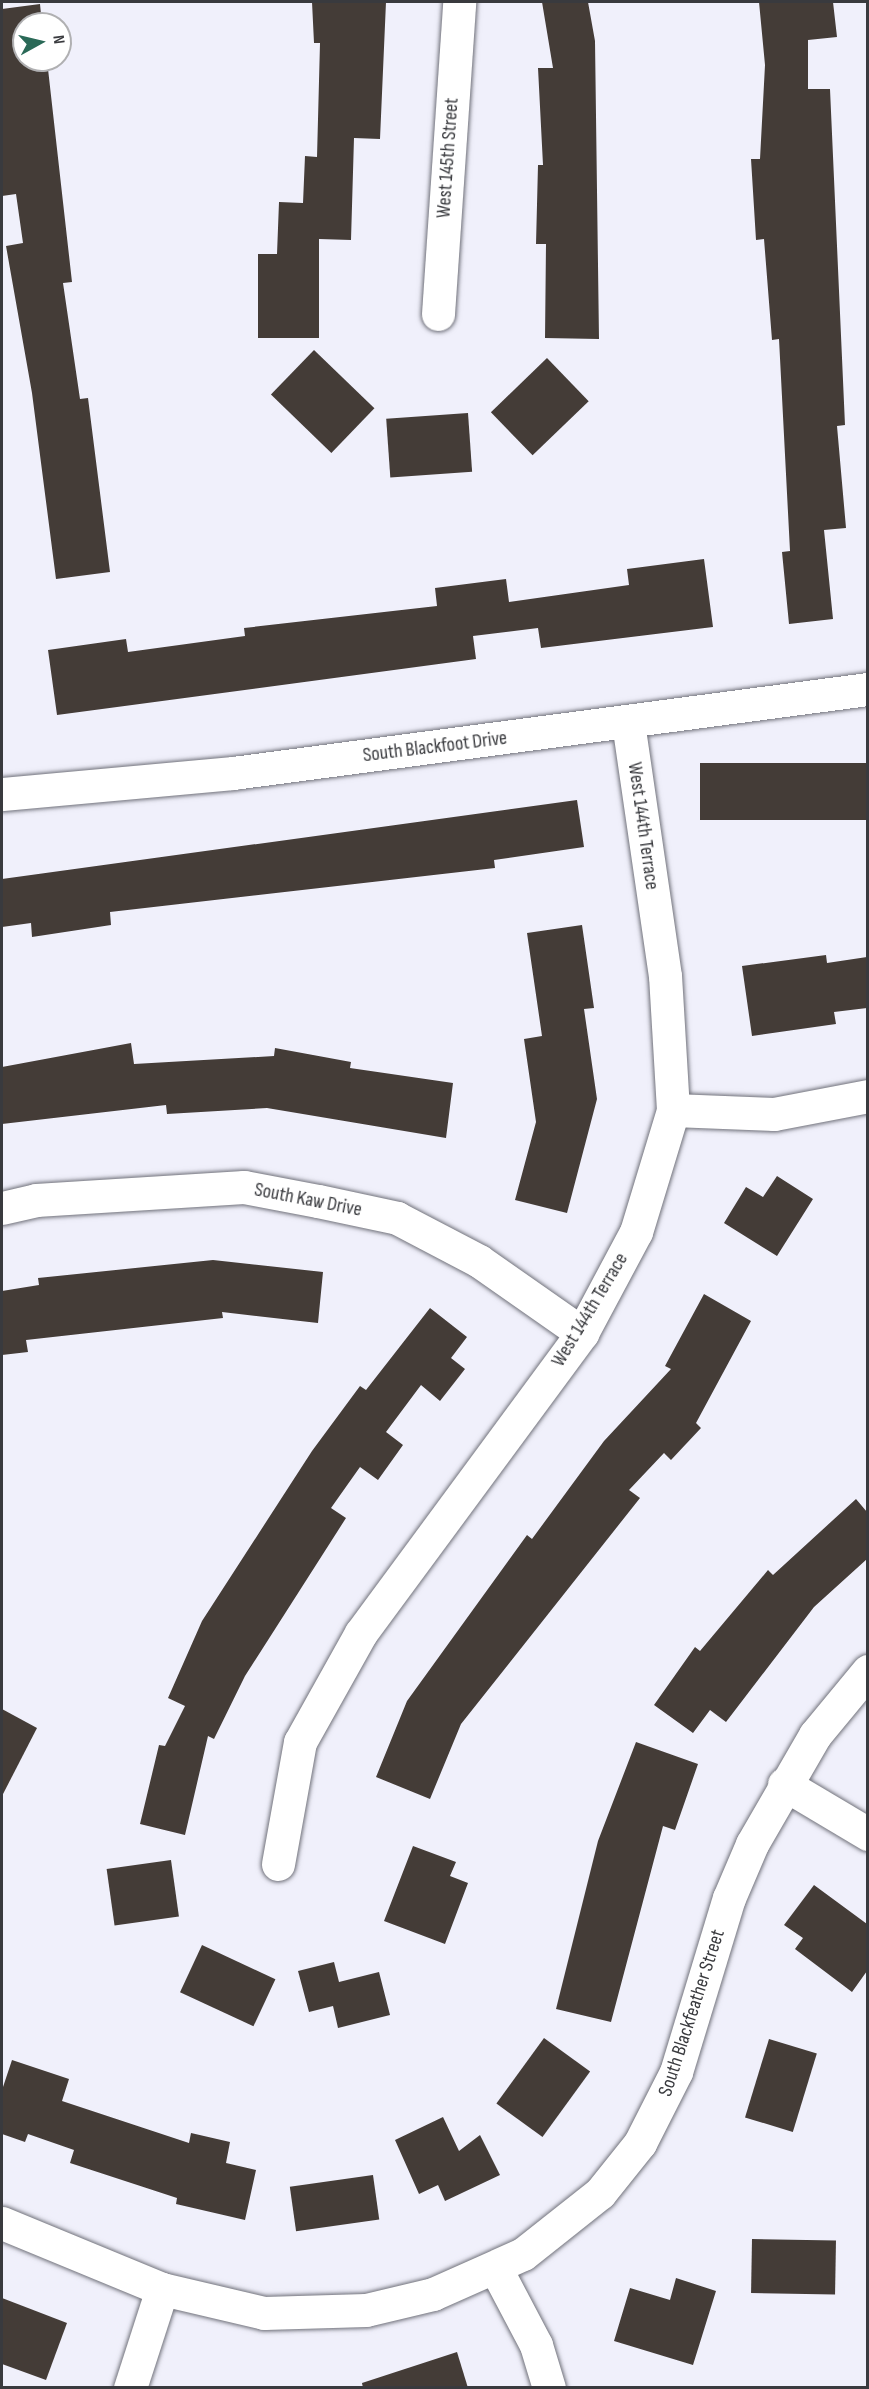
<!DOCTYPE html>
<html>
<head>
<meta charset="utf-8">
<style>
  body { margin:0 }
  #map { position:relative; width:869px; height:2389px; overflow:hidden; background:#f0f0fb; font-family:"Sofia Sans Condensed",sans-serif }
  div>[style] { position:absolute }
  .building>* { inset:0; background:#443c37; transform-origin:0 0 }
  .roads { filter:drop-shadow(0 0 2px #71727b) drop-shadow(0 0 2px #71727b) }
  .minor>* { height:33px; margin:-16.5px; padding:0 16.5px; transform-origin:16.5px; border-radius:16.5px; background:#fff }
  span { translate:-50% -50%; white-space:nowrap; text-align:center; line-height:1.15; -webkit-text-stroke:6px #fff; paint-order:stroke }
  .street-label { font-size:20px; color:#393a3e }
  .frame { position:absolute; inset:0; border:3px solid #393a3e; pointer-events:none }
  .north { position:absolute; left:12px; top:12px; width:60px; height:60px; box-sizing:border-box; background:#fff; border:2px solid #b0b0b2; border-radius:50%; rotate:82deg; font-size:16px; font-weight:700; line-height:24px; text-align:center; color:#393a3e }
  .north::after { content:''; display:block; margin:auto; width:21px; height:27px; background:#2a6957; clip-path:polygon(50% 0,100% 100%,50% 72%,0 100%) }
</style>
</head>
<body>
<div id="map">
  <div class="building">
    <div style="clip-path:polygon(312px 2px,386px 2px,380px 139px,354px 138px,351px 240px,319px 239px,319px 338px,258px 338px,258px 254px,277px 254px,279px 202px,303px 203px,305px 156px,317px 157px,320px 43px,314px 43px)"></div>
    <div style="clip-path:polygon(542px 2px,588px 2px,595px 41px,599px 339px,545px 338px,546px 244px,536px 244px,538px 165px,543px 165px,538px 68px,553px 68px)"></div>
    <div style="clip-path:polygon(759px 2px,833px 2px,837px 37px,808px 40px,808px 89px,830px 89px,845px 425px,837px 426px,846px 528px,824px 530px,833px 619px,789px 624px,782px 552px,790px 551px,779px 339px,772px 340px,764px 239px,756px 240px,751px 159px,760px 159px,765px 65px)"></div>
    <div style="clip-path:polygon(40px 4px,42px 24px,24px 24px,24px 60px,47px 60px,72px 282px,63px 283px,80px 399px,88px 398px,110px 572px,56px 579px,32px 393px,6px 246px,23px 243px,16px 194px,2px 196px,2px 9px)"></div>
    <div style="left:314px;top:350px;width:84px;height:62px;rotate:44deg"></div>
    <div style="left:547px;top:358px;width:60px;height:78px;rotate:46deg"></div>
    <div style="left:468px;top:413px;width:59px;height:82px;rotate:86deg"></div>
    <div style="clip-path:polygon(704px 559px,713px 627px,541px 648px,538px 628px,473px 636px,476px 659px,57px 715px,48px 650px,126px 639px,128px 652px,245px 636px,244px 628px,437px 606px,435px 588px,506px 579px,509px 602px,629px 585px,627px 569px)"></div>
    <div style="left:867px;top:763px;width:57px;height:167px;rotate:90deg"></div>
    <div style="clip-path:polygon(577px 800px,584px 847px,494px 860px,495px 868px,110px 912px,111px 925px,32px 937px,31px 923px,2px 927px,2px 879px)"></div>
    <div style="clip-path:polygon(582px 925px,594px 1008px,584px 1009px,597px 1099px,567px 1213px,515px 1200px,536px 1122px,524px 1039px,542px 1036px,527px 933px)"></div>
    <div style="clip-path:polygon(826px 955px,827px 963px,867px 957px,867px 1008px,834px 1012px,836px 1024px,752px 1036px,742px 966px)"></div>
    <div style="clip-path:polygon(131px 1043px,134px 1064px,274px 1056px,275px 1048px,351px 1062px,350px 1068px,453px 1083px,446px 1138px,267px 1108px,167px 1114px,166px 1105px,2px 1124px,2px 1067px)"></div>
    <div style="clip-path:polygon(777px 1176px,813px 1199px,777px 1256px,724px 1223px,746px 1187px,763px 1197px)"></div>
    <div style="clip-path:polygon(213px 1260px,323px 1272px,318px 1323px,222px 1312px,223px 1318px,26px 1340px,28px 1352px,2px 1355px,2px 1291px,39px 1285px,38px 1278px)"></div>
    <div style="clip-path:polygon(704px 1294px,751px 1321px,696px 1423px,701px 1428px,671px 1460px,664px 1453px,629px 1490px,640px 1498px,461px 1724px,430px 1799px,376px 1777px,407px 1701px,527px 1535px,532px 1539px,604px 1441px,671px 1369px,665px 1366px)"></div>
    <div style="clip-path:polygon(430px 1308px,467px 1337px,451px 1358px,465px 1369px,440px 1401px,421px 1385px,386px 1432px,403px 1445px,378px 1480px,360px 1467px,331px 1508px,346px 1518px,245px 1676px,214px 1739px,208px 1736px,185px 1835px,140px 1824px,159px 1745px,165px 1746px,185px 1706px,168px 1698px,202px 1621px,312px 1451px,360px 1386px,366px 1390px)"></div>
    <div style="clip-path:polygon(856px 1499px,867px 1512px,867px 1559px,814px 1607px,726px 1722px,710px 1710px,693px 1733px,654px 1705px,695px 1647px,700px 1651px,768px 1570px,773px 1575px)"></div>
    <div style="clip-path:polygon(2px 1709px,37px 1728px,2px 1796px)"></div>
    <div style="clip-path:polygon(636px 1742px,698px 1764px,675px 1830px,663px 1826px,611px 2022px,556px 2009px,598px 1841px)"></div>
    <div style="clip-path:polygon(413px 1846px,456px 1862px,450px 1876px,468px 1883px,445px 1944px,384px 1921px)"></div>
    <div style="left:171px;top:1860px;width:57px;height:65px;rotate:82deg"></div>
    <div style="clip-path:polygon(814px 1885px,867px 1924px,867px 1971px,852px 1992px,795px 1949px,803px 1938px,784px 1925px)"></div>
    <div style="left:202px;top:1945px;width:81px;height:52px;rotate:25deg"></div>
    <div style="clip-path:polygon(334px 1962px,339px 1982px,379px 1972px,390px 2015px,338px 2028px,333px 2006px,309px 2012px,298px 1971px)"></div>
    <div style="left:544px;top:2038px;width:57px;height:81px;rotate:36deg"></div>
    <div style="left:769px;top:2039px;width:50px;height:82px;rotate:17deg"></div>
    <div style="clip-path:polygon(12px 2060px,69px 2079px,62px 2101px,189px 2143px,191px 2133px,230px 2142px,226px 2163px,256px 2170px,245px 2220px,176px 2204px,177px 2198px,70px 2163px,74px 2150px,28px 2134px,25px 2142px,2px 2134px,2px 2090px)"></div>
    <div style="clip-path:polygon(443px 2117px,459px 2151px,480px 2135px,500px 2175px,445px 2201px,438px 2185px,419px 2194px,395px 2140px)"></div>
    <div style="left:373px;top:2175px;width:45px;height:84px;rotate:82deg"></div>
    <div style="left:752px;top:2239px;width:84px;height:54px;rotate:1deg"></div>
    <div style="clip-path:polygon(676px 2278px,716px 2291px,693px 2365px,614px 2341px,630px 2288px,670px 2300px)"></div>
    <div style="clip-path:polygon(2px 2298px,67px 2323px,46px 2380px,2px 2364px)"></div>
    <div style="clip-path:polygon(457px 2352px,468px 2388px,363px 2388px,362px 2383px)"></div>
  </div>
  <div class="roads">
    <div class="minor">
      <div style="left:438px;top:314px;width:313px;rotate:-86.1deg"></div>
      <div style="left:2px;top:794px;width:232px;rotate:-5.2deg"></div>
      <div style="left:233px;top:773px;width:641px;rotate:-7.54deg"></div>
      <div style="left:673px;top:1110px;width:101px;rotate:2.3deg"></div>
      <div style="left:774px;top:1114px;width:96px;rotate:-10.8deg"></div>
      <div style="left:2px;top:1208px;width:35px;rotate:-13deg"></div>
      <div style="left:36px;top:1200px;width:208px;rotate:-3.6deg"></div>
      <div style="left:244px;top:1187px;width:75px;rotate:10.7deg"></div>
      <div style="left:318px;top:1201px;width:81px;rotate:12.1deg"></div>
      <div style="left:397px;top:1218px;width:93px;rotate:27.7deg"></div>
      <div style="left:479px;top:1261px;width:126px;rotate:35deg"></div>
      <div style="left:784px;top:1784px;width:98px;rotate:30.8deg"></div>
      <div style="left:278px;top:1864px;width:124px;rotate:-79.8deg"></div>
      <div style="left:300px;top:1742px;width:125px;rotate:-60.8deg"></div>
      <div style="left:361px;top:1633px;width:373px;rotate:-53.6deg"></div>
      <div style="left:582px;top:1333px;width:115px;rotate:-61.9deg"></div>
      <div style="left:636px;top:1232px;width:127px;rotate:-73.1deg"></div>
      <div style="left:673px;top:1110px;width:134px;rotate:-93.4deg"></div>
      <div style="left:665px;top:976px;width:257px;rotate:-98.3deg"></div>
      <div style="left:2px;top:2223px;width:173px;rotate:22.4deg"></div>
      <div style="left:162px;top:2289px;width:105px;rotate:13.2deg"></div>
      <div style="left:264px;top:2313px;width:102px;rotate:-1.7deg"></div>
      <div style="left:366px;top:2310px;width:69px;rotate:-13.4deg"></div>
      <div style="left:433px;top:2294px;width:98px;rotate:-24deg"></div>
      <div style="left:523px;top:2254px;width:98px;rotate:-38.4deg"></div>
      <div style="left:600px;top:2193px;width:64px;rotate:-51.3deg"></div>
      <div style="left:640px;top:2143px;width:80px;rotate:-63.1deg"></div>
      <div style="left:676px;top:2072px;width:182px;rotate:-73.1deg"></div>
      <div style="left:729px;top:1898px;width:59px;rotate:-66.9deg"></div>
      <div style="left:752px;top:1844px;width:126px;rotate:-60deg"></div>
      <div style="left:815px;top:1735px;width:83px;rotate:-50.4deg"></div>
      <div style="left:496px;top:2269px;width:86px;rotate:62.2deg"></div>
      <div style="left:536px;top:2345px;width:45px;rotate:73.2deg"></div>
      <div style="left:130px;top:2388px;width:104px;rotate:-72.1deg"></div>
    </div>
  </div>
  <div class="street-label">
    <span style="left:448px;top:158px;rotate:-86deg">West 145th Street</span>
    <span style="left:435px;top:747px;rotate:-7deg">South Blackfoot Drive</span>
    <span style="left:643px;top:826px;rotate:82deg">West 144th Terrace</span>
    <span style="left:308px;top:1200px;rotate:11deg">South Kaw Drive</span>
    <span style="left:590px;top:1310px;rotate:-59deg">West 144th Terrace</span>
    <span style="left:692px;top:2013px;rotate:-72deg">South Blackfeather Street</span>
  </div>
  <div class="frame"></div>
  <div class="north">N</div>
</div>
</body>
</html>
